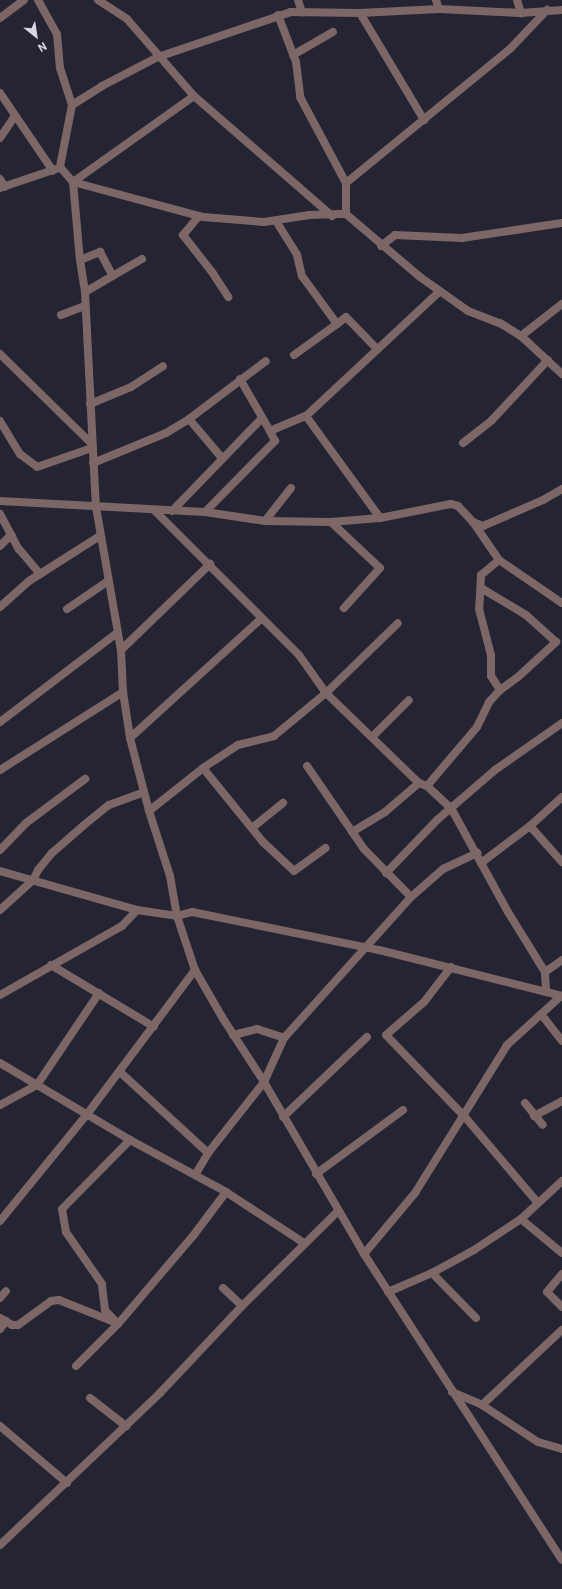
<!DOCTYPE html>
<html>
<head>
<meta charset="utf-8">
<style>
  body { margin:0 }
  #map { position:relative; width:562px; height:1589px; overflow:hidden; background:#252433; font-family:Roboto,sans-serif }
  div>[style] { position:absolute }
  .minor>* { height:8px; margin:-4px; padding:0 4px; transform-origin:4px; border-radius:4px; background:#7d6766 }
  span { translate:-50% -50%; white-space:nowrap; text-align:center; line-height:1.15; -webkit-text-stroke:3px #252433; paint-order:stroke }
  .north { position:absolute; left:16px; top:16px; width:40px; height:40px; -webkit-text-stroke:3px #252433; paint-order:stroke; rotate:150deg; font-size:11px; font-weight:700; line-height:16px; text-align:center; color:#d9d8e2 }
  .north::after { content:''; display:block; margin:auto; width:14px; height:18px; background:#d9d8e2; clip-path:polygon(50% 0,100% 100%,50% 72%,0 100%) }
</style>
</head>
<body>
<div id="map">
  <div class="minor">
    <div style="left:38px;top:0;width:39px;rotate:61deg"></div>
    <div style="left:57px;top:34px;width:34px;rotate:85deg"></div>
    <div style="left:60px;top:68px;width:39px;rotate:72deg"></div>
    <div style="left:72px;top:105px;width:63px;rotate:101deg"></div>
    <div style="left:60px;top:167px;width:20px;rotate:49deg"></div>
    <div style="left:73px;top:182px;width:78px;rotate:84.9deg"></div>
    <div style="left:80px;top:260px;width:32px;rotate:81deg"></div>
    <div style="left:85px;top:292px;width:215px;rotate:87.1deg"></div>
    <div style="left:96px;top:507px;width:145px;rotate:80.1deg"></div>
    <div style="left:121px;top:650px;width:42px;rotate:87.3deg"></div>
    <div style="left:123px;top:692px;width:47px;rotate:81.3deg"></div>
    <div style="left:130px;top:738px;width:75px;rotate:75.4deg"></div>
    <div style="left:149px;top:811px;width:68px;rotate:72.1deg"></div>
    <div style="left:170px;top:876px;width:41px;rotate:80.1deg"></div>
    <div style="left:177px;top:916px;width:57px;rotate:71.6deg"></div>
    <div style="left:195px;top:970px;width:54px;rotate:60.1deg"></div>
    <div style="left:222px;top:1017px;width:77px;rotate:57.1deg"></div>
    <div style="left:264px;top:1082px;width:199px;rotate:59.8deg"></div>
    <div style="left:364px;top:1254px;width:364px;rotate:57.1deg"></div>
    <div style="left:98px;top:0;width:35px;rotate:33deg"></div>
    <div style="left:127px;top:19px;width:102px;rotate:49deg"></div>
    <div style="left:194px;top:96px;width:183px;rotate:41deg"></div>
    <div style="left:298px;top:0;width:13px;rotate:72deg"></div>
    <div style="left:436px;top:0;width:9px;rotate:72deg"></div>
    <div style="left:517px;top:0;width:14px;rotate:73deg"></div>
    <div style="left:360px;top:13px;width:125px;rotate:59.1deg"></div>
    <div style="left:278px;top:15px;width:50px;rotate:69deg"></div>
    <div style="left:296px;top:62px;width:35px;rotate:83deg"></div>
    <div style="left:300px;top:97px;width:98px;rotate:61.9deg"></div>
    <div style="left:346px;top:183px;width:31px;rotate:90deg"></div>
    <div style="left:346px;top:214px;width:97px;rotate:40.4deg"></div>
    <div style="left:420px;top:277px;width:59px;rotate:35.3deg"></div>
    <div style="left:468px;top:311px;width:34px;rotate:21deg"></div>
    <div style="left:500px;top:323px;width:25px;rotate:32deg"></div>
    <div style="left:521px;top:336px;width:56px;rotate:42.8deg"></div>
    <div style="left:0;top:18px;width:30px;rotate:-37deg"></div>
    <div style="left:293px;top:55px;width:46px;rotate:-29.9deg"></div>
    <div style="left:0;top:93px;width:94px;rotate:55.8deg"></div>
    <div style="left:72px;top:105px;width:36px;rotate:-32deg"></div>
    <div style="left:102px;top:86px;width:63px;rotate:-27.4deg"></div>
    <div style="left:158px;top:57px;width:140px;rotate:-18.7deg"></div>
    <div style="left:291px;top:12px;width:69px;rotate:0.8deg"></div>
    <div style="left:360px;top:13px;width:79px;rotate:-2.9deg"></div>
    <div style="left:439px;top:9px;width:82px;rotate:2.8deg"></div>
    <div style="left:521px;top:13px;width:41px;rotate:-4.2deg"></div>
    <div style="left:0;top:138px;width:25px;rotate:-56deg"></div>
    <div style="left:0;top:179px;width:9px;rotate:58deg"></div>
    <div style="left:73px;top:182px;width:135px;rotate:15.1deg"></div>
    <div style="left:203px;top:217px;width:61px;rotate:4.7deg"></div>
    <div style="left:264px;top:222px;width:46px;rotate:-8.8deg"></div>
    <div style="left:309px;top:215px;width:37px;rotate:-2deg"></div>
    <div style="left:73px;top:182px;width:148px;rotate:-35.4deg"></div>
    <div style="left:346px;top:183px;width:212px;rotate:-39.3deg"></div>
    <div style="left:510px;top:49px;width:54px;rotate:-46.5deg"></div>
    <div style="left:0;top:188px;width:59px;rotate:-18.7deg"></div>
    <div style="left:199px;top:216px;width:25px;rotate:130deg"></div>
    <div style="left:183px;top:235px;width:47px;rotate:51.9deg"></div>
    <div style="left:212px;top:272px;width:30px;rotate:57deg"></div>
    <div style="left:276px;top:221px;width:40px;rotate:58deg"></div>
    <div style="left:297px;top:255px;width:22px;rotate:77deg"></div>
    <div style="left:302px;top:276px;width:59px;rotate:53.9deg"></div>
    <div style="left:337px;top:324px;width:11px;rotate:-38deg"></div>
    <div style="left:346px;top:317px;width:45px;rotate:45.9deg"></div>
    <div style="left:381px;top:246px;width:18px;rotate:-38deg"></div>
    <div style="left:395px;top:235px;width:67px;rotate:2.6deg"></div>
    <div style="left:462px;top:238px;width:101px;rotate:-8.5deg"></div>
    <div style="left:80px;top:260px;width:22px;rotate:-22deg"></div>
    <div style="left:100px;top:252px;width:27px;rotate:62deg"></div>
    <div style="left:440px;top:291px;width:183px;rotate:137deg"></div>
    <div style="left:306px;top:416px;width:126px;rotate:54deg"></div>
    <div style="left:380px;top:518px;width:72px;rotate:-11.2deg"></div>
    <div style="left:451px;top:504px;width:7px;rotate:16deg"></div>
    <div style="left:458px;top:506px;width:22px;rotate:47deg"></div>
    <div style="left:473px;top:522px;width:46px;rotate:55.6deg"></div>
    <div style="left:499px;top:560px;width:76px;rotate:34.3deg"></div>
    <div style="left:85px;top:292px;width:66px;rotate:-30.1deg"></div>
    <div style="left:61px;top:315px;width:26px;rotate:-21deg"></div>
    <div style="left:521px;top:336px;width:52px;rotate:-38deg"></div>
    <div style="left:0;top:354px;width:129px;rotate:44.4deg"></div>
    <div style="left:294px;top:355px;width:53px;rotate:-35.8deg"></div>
    <div style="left:240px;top:379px;width:60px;rotate:60deg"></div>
    <div style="left:270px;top:431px;width:39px;rotate:-23deg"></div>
    <div style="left:90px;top:404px;width:44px;rotate:-22.5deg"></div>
    <div style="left:131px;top:387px;width:38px;rotate:-33deg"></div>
    <div style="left:189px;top:419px;width:51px;rotate:49.8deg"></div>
    <div style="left:0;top:421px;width:39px;rotate:59deg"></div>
    <div style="left:20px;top:454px;width:21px;rotate:37deg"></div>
    <div style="left:37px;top:467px;width:58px;rotate:-19.1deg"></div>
    <div style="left:463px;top:443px;width:37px;rotate:-38deg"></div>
    <div style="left:492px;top:420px;width:82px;rotate:-47deg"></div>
    <div style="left:93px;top:463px;width:79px;rotate:-22.3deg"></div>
    <div style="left:166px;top:433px;width:27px;rotate:-31deg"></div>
    <div style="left:189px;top:419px;width:96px;rotate:-37deg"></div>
    <div style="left:0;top:501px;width:205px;rotate:3.1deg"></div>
    <div style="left:205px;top:512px;width:61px;rotate:8.5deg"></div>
    <div style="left:265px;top:521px;width:66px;rotate:0.9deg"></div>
    <div style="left:331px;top:522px;width:49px;rotate:-4.7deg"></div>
    <div style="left:154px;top:510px;width:205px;rotate:45deg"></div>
    <div style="left:299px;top:655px;width:47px;rotate:54.6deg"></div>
    <div style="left:326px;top:693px;width:129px;rotate:44.1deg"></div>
    <div style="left:419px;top:783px;width:9px;rotate:21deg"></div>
    <div style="left:427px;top:786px;width:33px;rotate:43deg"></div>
    <div style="left:451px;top:808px;width:119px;rotate:61.3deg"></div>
    <div style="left:508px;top:912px;width:70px;rotate:58.3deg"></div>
    <div style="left:545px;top:972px;width:20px;rotate:87deg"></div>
    <div style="left:172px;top:511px;width:129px;rotate:-45.9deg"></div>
    <div style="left:205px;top:512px;width:100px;rotate:-45.4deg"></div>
    <div style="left:275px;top:441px;width:11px;rotate:-117deg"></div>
    <div style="left:0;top:514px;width:40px;rotate:62deg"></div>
    <div style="left:19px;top:549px;width:33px;rotate:50deg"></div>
    <div style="left:265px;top:521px;width:42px;rotate:-51.8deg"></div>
    <div style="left:331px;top:522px;width:67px;rotate:43.2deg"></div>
    <div style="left:380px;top:568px;width:54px;rotate:132deg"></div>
    <div style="left:473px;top:522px;width:11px;rotate:22deg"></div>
    <div style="left:483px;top:526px;width:65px;rotate:-23.4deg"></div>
    <div style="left:543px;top:500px;width:22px;rotate:-30deg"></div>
    <div style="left:0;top:546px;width:16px;rotate:-45deg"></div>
    <div style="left:499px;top:560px;width:23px;rotate:140deg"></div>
    <div style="left:481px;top:575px;width:34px;rotate:93deg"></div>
    <div style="left:479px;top:609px;width:48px;rotate:75.4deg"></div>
    <div style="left:491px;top:655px;width:21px;rotate:90deg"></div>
    <div style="left:491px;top:676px;width:17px;rotate:57deg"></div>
    <div style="left:0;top:607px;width:39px;rotate:-42deg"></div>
    <div style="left:29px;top:581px;width:84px;rotate:-32.4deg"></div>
    <div style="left:67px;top:609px;width:50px;rotate:-34.3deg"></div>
    <div style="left:121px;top:650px;width:124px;rotate:-44deg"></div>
    <div style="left:0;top:722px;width:148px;rotate:-37.3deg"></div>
    <div style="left:372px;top:737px;width:52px;rotate:-45deg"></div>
    <div style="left:130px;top:738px;width:177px;rotate:-42.3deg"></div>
    <div style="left:307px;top:766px;width:101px;rotate:55.5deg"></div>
    <div style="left:364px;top:849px;width:67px;rotate:45.6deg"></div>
    <div style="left:203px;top:768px;width:95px;rotate:51deg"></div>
    <div style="left:263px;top:842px;width:42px;rotate:43.1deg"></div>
    <div style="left:294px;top:871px;width:39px;rotate:-36deg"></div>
    <div style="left:0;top:770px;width:146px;rotate:-32.4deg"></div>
    <div style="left:427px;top:786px;width:77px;rotate:-49.7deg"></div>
    <div style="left:477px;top:727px;width:28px;rotate:-64deg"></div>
    <div style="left:489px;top:702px;width:16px;rotate:-47deg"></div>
    <div style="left:500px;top:690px;width:22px;rotate:-36deg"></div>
    <div style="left:518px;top:677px;width:52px;rotate:-42.6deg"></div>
    <div style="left:556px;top:642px;width:40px;rotate:-138deg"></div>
    <div style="left:526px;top:615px;width:52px;rotate:-149deg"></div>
    <div style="left:149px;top:811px;width:69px;rotate:-38.5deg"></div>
    <div style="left:203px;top:768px;width:42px;rotate:-33.3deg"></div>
    <div style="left:238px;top:745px;width:37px;rotate:-14deg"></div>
    <div style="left:274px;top:736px;width:67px;rotate:-39.6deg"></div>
    <div style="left:326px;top:693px;width:100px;rotate:-44.2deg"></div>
    <div style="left:530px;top:826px;width:48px;rotate:48.4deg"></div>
    <div style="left:252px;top:828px;width:40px;rotate:-39deg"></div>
    <div style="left:352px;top:832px;width:39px;rotate:-31deg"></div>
    <div style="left:385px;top:812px;width:45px;rotate:-40.5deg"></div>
    <div style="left:0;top:850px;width:37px;rotate:-46deg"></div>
    <div style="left:26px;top:823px;width:74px;rotate:-36.7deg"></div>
    <div style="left:481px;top:863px;width:61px;rotate:-37.1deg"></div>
    <div style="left:530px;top:826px;width:43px;rotate:-42.2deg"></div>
    <div style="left:0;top:871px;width:142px;rotate:15.9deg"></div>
    <div style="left:137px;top:910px;width:40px;rotate:8.5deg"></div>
    <div style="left:177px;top:916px;width:16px;rotate:-15deg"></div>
    <div style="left:192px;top:912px;width:191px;rotate:11.5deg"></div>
    <div style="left:379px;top:950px;width:189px;rotate:14.1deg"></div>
    <div style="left:386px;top:873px;width:74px;rotate:-46.1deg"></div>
    <div style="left:437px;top:820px;width:77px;rotate:-40.8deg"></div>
    <div style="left:495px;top:770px;width:82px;rotate:-35deg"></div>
    <div style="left:0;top:910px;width:45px;rotate:-42.3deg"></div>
    <div style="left:33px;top:880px;width:11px;rotate:-63deg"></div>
    <div style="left:38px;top:870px;width:22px;rotate:-51deg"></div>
    <div style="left:52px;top:853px;width:43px;rotate:-41.2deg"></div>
    <div style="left:84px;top:825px;width:32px;rotate:-39deg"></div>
    <div style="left:109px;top:805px;width:37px;rotate:-20deg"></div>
    <div style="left:51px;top:965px;width:120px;rotate:31deg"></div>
    <div style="left:451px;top:967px;width:44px;rotate:127.6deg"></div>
    <div style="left:424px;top:1002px;width:50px;rotate:139deg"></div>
    <div style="left:386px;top:1035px;width:114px;rotate:46.1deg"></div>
    <div style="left:465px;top:1117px;width:111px;rotate:49.7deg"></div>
    <div style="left:545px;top:972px;width:21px;rotate:-35deg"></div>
    <div style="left:0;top:995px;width:140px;rotate:-29.5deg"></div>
    <div style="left:122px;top:926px;width:22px;rotate:-47deg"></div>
    <div style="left:541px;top:1014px;width:34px;rotate:52deg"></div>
    <div style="left:233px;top:1035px;width:25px;rotate:-14deg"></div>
    <div style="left:257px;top:1029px;width:28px;rotate:18deg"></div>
    <div style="left:0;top:1063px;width:151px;rotate:30.6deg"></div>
    <div style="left:130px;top:1140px;width:109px;rotate:28.4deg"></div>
    <div style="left:226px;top:1192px;width:93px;rotate:33.2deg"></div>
    <div style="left:120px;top:1072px;width:120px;rotate:42.6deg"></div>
    <div style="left:525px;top:1103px;width:28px;rotate:51deg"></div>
    <div style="left:0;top:1105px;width:42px;rotate:-28.4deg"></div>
    <div style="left:37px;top:1085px;width:111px;rotate:-56deg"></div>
    <div style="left:534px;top:1116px;width:32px;rotate:-28deg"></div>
    <div style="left:283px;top:1117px;width:116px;rotate:-43.6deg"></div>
    <div style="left:316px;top:1174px;width:108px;rotate:-36.3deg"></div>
    <div style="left:195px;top:1175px;width:26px;rotate:-59deg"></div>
    <div style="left:208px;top:1153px;width:90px;rotate:-51.7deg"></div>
    <div style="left:264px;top:1082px;width:48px;rotate:-65.6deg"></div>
    <div style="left:284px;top:1038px;width:190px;rotate:-48deg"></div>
    <div style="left:411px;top:897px;width:43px;rotate:-41.2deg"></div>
    <div style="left:443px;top:869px;width:38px;rotate:-25deg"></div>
    <div style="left:521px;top:1219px;width:53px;rotate:39.7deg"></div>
    <div style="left:0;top:1221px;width:139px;rotate:-50.8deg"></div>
    <div style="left:88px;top:1113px;width:179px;rotate:-53.2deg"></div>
    <div style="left:364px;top:1254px;width:80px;rotate:-50.1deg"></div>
    <div style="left:415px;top:1193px;width:174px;rotate:-58.1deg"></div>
    <div style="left:507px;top:1045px;width:73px;rotate:-42.2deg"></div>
    <div style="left:432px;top:1273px;width:63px;rotate:45.6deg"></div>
    <div style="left:562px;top:1274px;width:23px;rotate:130deg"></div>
    <div style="left:547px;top:1292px;width:21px;rotate:45deg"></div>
    <div style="left:223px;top:1288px;width:26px;rotate:43deg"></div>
    <div style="left:388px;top:1292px;width:48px;rotate:-23.4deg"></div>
    <div style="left:432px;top:1273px;width:48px;rotate:-28.7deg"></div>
    <div style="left:474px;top:1250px;width:56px;rotate:-33.4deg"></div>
    <div style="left:521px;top:1219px;width:56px;rotate:-42.8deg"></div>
    <div style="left:0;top:1298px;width:9px;rotate:-49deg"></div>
    <div style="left:0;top:1318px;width:14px;rotate:30deg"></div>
    <div style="left:12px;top:1325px;width:6px"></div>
    <div style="left:18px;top:1325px;width:41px;rotate:-36deg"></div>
    <div style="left:51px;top:1301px;width:8px;rotate:-7deg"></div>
    <div style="left:59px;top:1300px;width:59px;rotate:21.8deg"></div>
    <div style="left:118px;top:1324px;width:19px;rotate:-133deg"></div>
    <div style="left:105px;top:1310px;width:26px;rotate:-97deg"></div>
    <div style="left:102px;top:1284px;width:63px;rotate:-124.7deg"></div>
    <div style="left:66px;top:1232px;width:23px;rotate:-100deg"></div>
    <div style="left:62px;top:1209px;width:97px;rotate:-45.4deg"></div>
    <div style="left:0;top:1329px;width:10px;rotate:-53deg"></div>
    <div style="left:76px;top:1366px;width:59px;rotate:-45deg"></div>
    <div style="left:118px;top:1324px;width:116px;rotate:-49.6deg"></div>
    <div style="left:193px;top:1236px;width:55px;rotate:-53.1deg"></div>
    <div style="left:452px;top:1392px;width:33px;rotate:23deg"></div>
    <div style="left:482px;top:1405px;width:67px;rotate:33.5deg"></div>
    <div style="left:538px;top:1442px;width:25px;rotate:16deg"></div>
    <div style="left:90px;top:1398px;width:46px;rotate:37.9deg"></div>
    <div style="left:482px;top:1405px;width:110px;rotate:-43.2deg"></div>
    <div style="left:0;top:1426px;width:88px;rotate:40.4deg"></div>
    <div style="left:0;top:1545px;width:221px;rotate:-43.5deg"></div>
    <div style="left:160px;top:1393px;width:120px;rotate:-46.7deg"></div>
    <div style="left:242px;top:1306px;width:135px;rotate:-44.7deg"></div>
  </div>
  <div class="north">N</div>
</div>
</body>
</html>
